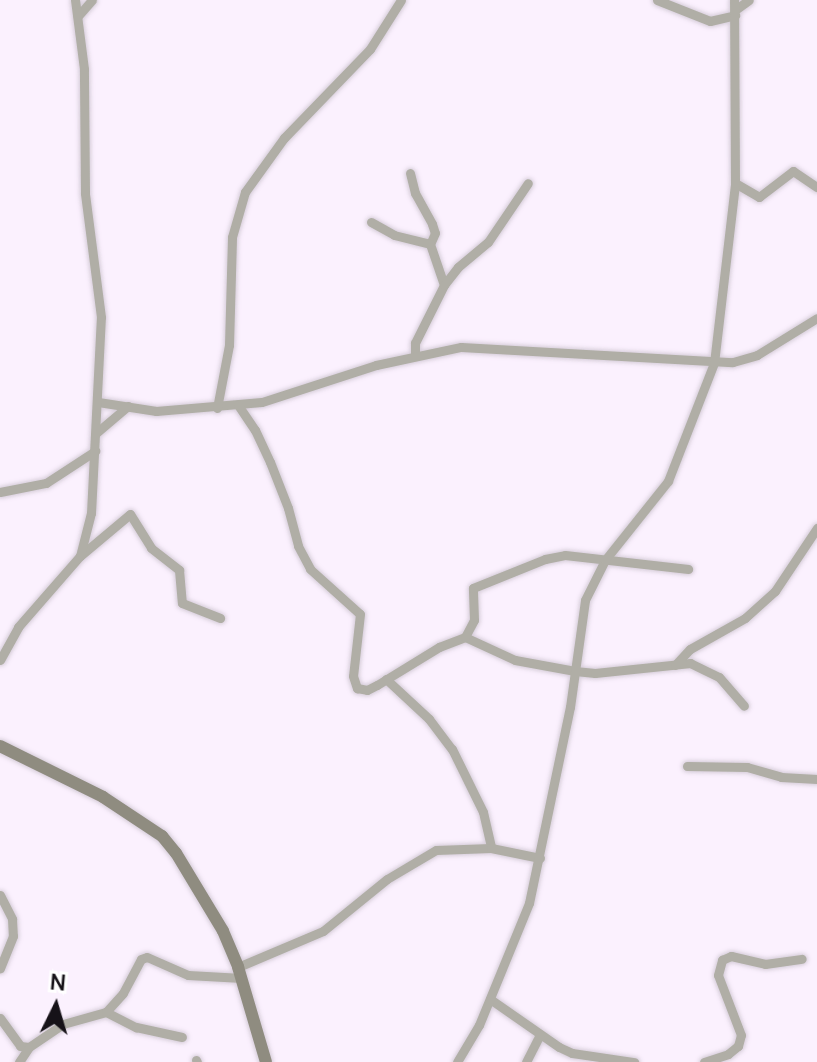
<!DOCTYPE html>
<html>
<head>
<meta charset="utf-8">
<style>
  body { margin:0 }
  #map { position:relative; width:817px; height:1062px; overflow:hidden; background:#fbf1fe; font-family:Manrope,sans-serif }
  div>[style] { position:absolute }
  .roads { filter:drop-shadow(0 0 2px #d6cdd9) drop-shadow(0 0 2px #d6cdd9) }
  .minor>* { height:9px; margin:-4.5px; padding:0 4.5px; transform-origin:4.5px; border-radius:4.5px; background:#b0aea6 }
  .secondary>* { height:12px; margin:-6px; padding:0 6px; transform-origin:6px; border-radius:6px; background:#8f8c80 }
  span { translate:-50% -50%; white-space:nowrap; text-align:center; line-height:1.15; -webkit-text-stroke:7px #fff; paint-order:stroke }
  .north { position:absolute; left:16px; top:966px; width:80px; height:80px; -webkit-text-stroke:6px #fff; paint-order:stroke; rotate:5deg; font-size:22px; font-weight:700; line-height:32px; text-align:center; color:#161218 }
  .north::after { content:''; display:block; margin:auto; width:28px; height:36px; background:#161218; clip-path:polygon(50% 0,100% 100%,50% 72%,0 100%) }
</style>
</head>
<body>
<div id="map">
  <div class="roads">
    <div class="minor">
      <div style="left:657px;top:0;width:57px;rotate:21.6deg"></div>
      <div style="left:710px;top:21px;width:26px;rotate:-13deg"></div>
      <div style="left:735px;top:10px;width:17px;rotate:-36deg"></div>
      <div style="left:78px;top:16px;width:21px;rotate:-49deg"></div>
      <div style="left:410px;top:173px;width:21px;rotate:76deg"></div>
      <div style="left:415px;top:193px;width:35px;rotate:61deg"></div>
      <div style="left:432px;top:224px;width:9px;rotate:72deg"></div>
      <div style="left:435px;top:233px;width:12px;rotate:114deg"></div>
      <div style="left:430px;top:244px;width:43px;rotate:71.1deg"></div>
      <div style="left:444px;top:285px;width:65px;rotate:116.6deg"></div>
      <div style="left:415px;top:343px;width:12px;rotate:90deg"></div>
      <div style="left:735px;top:183px;width:28px;rotate:30deg"></div>
      <div style="left:759px;top:197px;width:43px;rotate:-37.4deg"></div>
      <div style="left:793px;top:171px;width:29px;rotate:34deg"></div>
      <div style="left:371px;top:222px;width:26px;rotate:29deg"></div>
      <div style="left:394px;top:235px;width:37px;rotate:14deg"></div>
      <div style="left:444px;top:285px;width:23px;rotate:-52deg"></div>
      <div style="left:458px;top:267px;width:39px;rotate:-40deg"></div>
      <div style="left:488px;top:242px;width:71px;rotate:-55.9deg"></div>
      <div style="left:98px;top:402px;width:59px;rotate:8.8deg"></div>
      <div style="left:156px;top:411px;width:106px;rotate:-4.9deg"></div>
      <div style="left:262px;top:402px;width:120px;rotate:-18deg"></div>
      <div style="left:376px;top:365px;width:87px;rotate:-12deg"></div>
      <div style="left:461px;top:347px;width:272px;rotate:3.2deg"></div>
      <div style="left:733px;top:362px;width:25px;rotate:-16deg"></div>
      <div style="left:757px;top:355px;width:70px;rotate:-31.7deg"></div>
      <div style="left:238px;top:405px;width:30px;rotate:56deg"></div>
      <div style="left:255px;top:430px;width:35px;rotate:65deg"></div>
      <div style="left:270px;top:462px;width:49px;rotate:68.6deg"></div>
      <div style="left:288px;top:508px;width:39px;rotate:75deg"></div>
      <div style="left:298px;top:546px;width:26px;rotate:62deg"></div>
      <div style="left:310px;top:569px;width:67px;rotate:42deg"></div>
      <div style="left:360px;top:614px;width:62px;rotate:96.4deg"></div>
      <div style="left:353px;top:676px;width:13px;rotate:72deg"></div>
      <div style="left:357px;top:688px;width:10px;rotate:11deg"></div>
      <div style="left:367px;top:690px;width:11px;rotate:-27deg"></div>
      <div style="left:377px;top:685px;width:73px;rotate:-31.5deg"></div>
      <div style="left:439px;top:647px;width:28px;rotate:-21deg"></div>
      <div style="left:465px;top:637px;width:55px;rotate:24.7deg"></div>
      <div style="left:515px;top:660px;width:61px;rotate:10.4deg"></div>
      <div style="left:575px;top:671px;width:20px;rotate:6deg"></div>
      <div style="left:595px;top:673px;width:96px;rotate:-6deg"></div>
      <div style="left:690px;top:663px;width:32px;rotate:26deg"></div>
      <div style="left:719px;top:677px;width:38px;rotate:49deg"></div>
      <div style="left:217px;top:408px;width:64px;rotate:-79.2deg"></div>
      <div style="left:229px;top:345px;width:108px;rotate:-88.4deg"></div>
      <div style="left:232px;top:237px;width:47px;rotate:-73.9deg"></div>
      <div style="left:245px;top:192px;width:67px;rotate:-54.2deg"></div>
      <div style="left:284px;top:138px;width:124px;rotate:-46deg"></div>
      <div style="left:370px;top:49px;width:58px;rotate:-57.7deg"></div>
      <div style="left:96px;top:433px;width:42px;rotate:-40.2deg"></div>
      <div style="left:0;top:492px;width:47px;rotate:-11.1deg"></div>
      <div style="left:46px;top:483px;width:59px;rotate:-33.1deg"></div>
      <div style="left:80px;top:556px;width:65px;rotate:-40deg"></div>
      <div style="left:130px;top:514px;width:40px;rotate:58deg"></div>
      <div style="left:151px;top:548px;width:36px;rotate:38deg"></div>
      <div style="left:179px;top:570px;width:33px;rotate:85deg"></div>
      <div style="left:182px;top:603px;width:41px;rotate:21.5deg"></div>
      <div style="left:465px;top:637px;width:19px;rotate:-62deg"></div>
      <div style="left:474px;top:620px;width:32px;rotate:-92deg"></div>
      <div style="left:473px;top:588px;width:78px;rotate:-21.9deg"></div>
      <div style="left:545px;top:559px;width:20px;rotate:-11deg"></div>
      <div style="left:565px;top:555px;width:124px;rotate:6.5deg"></div>
      <div style="left:0;top:660px;width:38px;rotate:-61deg"></div>
      <div style="left:18px;top:627px;width:94px;rotate:-48.9deg"></div>
      <div style="left:80px;top:556px;width:44px;rotate:-75.7deg"></div>
      <div style="left:91px;top:513px;width:196px;rotate:-87.1deg"></div>
      <div style="left:101px;top:317px;width:125px;rotate:-97.4deg"></div>
      <div style="left:85px;top:193px;width:124px;rotate:-90.5deg"></div>
      <div style="left:84px;top:69px;width:70px;rotate:-97.4deg"></div>
      <div style="left:675px;top:665px;width:22px;rotate:-47deg"></div>
      <div style="left:690px;top:649px;width:63px;rotate:-29.4deg"></div>
      <div style="left:745px;top:618px;width:40px;rotate:-42deg"></div>
      <div style="left:775px;top:591px;width:76px;rotate:-56.3deg"></div>
      <div style="left:386px;top:679px;width:59px;rotate:42.9deg"></div>
      <div style="left:429px;top:719px;width:38px;rotate:53deg"></div>
      <div style="left:452px;top:749px;width:70px;rotate:63.8deg"></div>
      <div style="left:483px;top:812px;width:37px;rotate:77deg"></div>
      <div style="left:687px;top:766px;width:60px;rotate:1deg"></div>
      <div style="left:747px;top:767px;width:35px;rotate:16deg"></div>
      <div style="left:781px;top:777px;width:36px;rotate:3deg"></div>
      <div style="left:0;top:895px;width:27px;rotate:63deg"></div>
      <div style="left:12px;top:919px;width:17px;rotate:87deg"></div>
      <div style="left:13px;top:936px;width:35px;rotate:112deg"></div>
      <div style="left:238px;top:967px;width:92px;rotate:-23deg"></div>
      <div style="left:323px;top:931px;width:82px;rotate:-39.1deg"></div>
      <div style="left:387px;top:879px;width:57px;rotate:-30.6deg"></div>
      <div style="left:436px;top:850px;width:55px;rotate:-2.1deg"></div>
      <div style="left:491px;top:848px;width:50px;rotate:11.5deg"></div>
      <div style="left:490px;top:999px;width:84px;rotate:34.8deg"></div>
      <div style="left:559px;top:1047px;width:14px;rotate:25deg"></div>
      <div style="left:572px;top:1053px;width:63px;rotate:8.3deg"></div>
      <div style="left:106px;top:1012px;width:34px;rotate:27deg"></div>
      <div style="left:136px;top:1027px;width:47px;rotate:12.3deg"></div>
      <div style="left:0;top:1018px;width:34px;rotate:54deg"></div>
      <div style="left:20px;top:1046px;width:9px;rotate:6deg"></div>
      <div style="left:29px;top:1047px;width:41px;rotate:-34.1deg"></div>
      <div style="left:63px;top:1024px;width:45px;rotate:-15.6deg"></div>
      <div style="left:106px;top:1012px;width:25px;rotate:-48deg"></div>
      <div style="left:123px;top:993px;width:38px;rotate:-62deg"></div>
      <div style="left:141px;top:959px;width:6px;rotate:-18deg"></div>
      <div style="left:147px;top:957px;width:45px;rotate:23.7deg"></div>
      <div style="left:188px;top:975px;width:54px;rotate:3.2deg"></div>
      <div style="left:196px;top:1060px;width:2px;rotate:63deg"></div>
      <div style="left:19px;top:1062px;width:18px;rotate:-56deg"></div>
      <div style="left:457px;top:1062px;width:43px;rotate:-59.3deg"></div>
      <div style="left:479px;top:1025px;width:132px;rotate:-67.7deg"></div>
      <div style="left:529px;top:903px;width:200px;rotate:-78.2deg"></div>
      <div style="left:570px;top:707px;width:108px;rotate:-82deg"></div>
      <div style="left:585px;top:600px;width:45px;rotate:-63.4deg"></div>
      <div style="left:605px;top:560px;width:101px;rotate:-51.4deg"></div>
      <div style="left:668px;top:481px;width:127px;rotate:-68.7deg"></div>
      <div style="left:714px;top:363px;width:181px;rotate:-83.3deg"></div>
      <div style="left:735px;top:183px;width:183px;rotate:-90.3deg"></div>
      <div style="left:526px;top:1062px;width:31px;rotate:-63deg"></div>
      <div style="left:704px;top:1062px;width:25px;rotate:-18deg"></div>
      <div style="left:728px;top:1054px;width:13px;rotate:-39deg"></div>
      <div style="left:738px;top:1046px;width:11px;rotate:-75deg"></div>
      <div style="left:741px;top:1035px;width:64px;rotate:-111deg"></div>
      <div style="left:718px;top:975px;width:16px;rotate:-75deg"></div>
      <div style="left:722px;top:960px;width:10px;rotate:-24deg"></div>
      <div style="left:731px;top:956px;width:35px;rotate:13deg"></div>
      <div style="left:765px;top:964px;width:37px;rotate:-8deg"></div>
    </div>
    <div class="secondary">
      <div style="left:0;top:746px;width:115px;rotate:26.3deg"></div>
      <div style="left:103px;top:797px;width:71px;rotate:33.5deg"></div>
      <div style="left:162px;top:836px;width:22px;rotate:51deg"></div>
      <div style="left:176px;top:853px;width:91px;rotate:58.9deg"></div>
      <div style="left:223px;top:931px;width:39px;rotate:67deg"></div>
      <div style="left:238px;top:967px;width:99px;rotate:73.6deg"></div>
    </div>
  </div>
  <div class="north">N</div>
</div>
</body>
</html>
